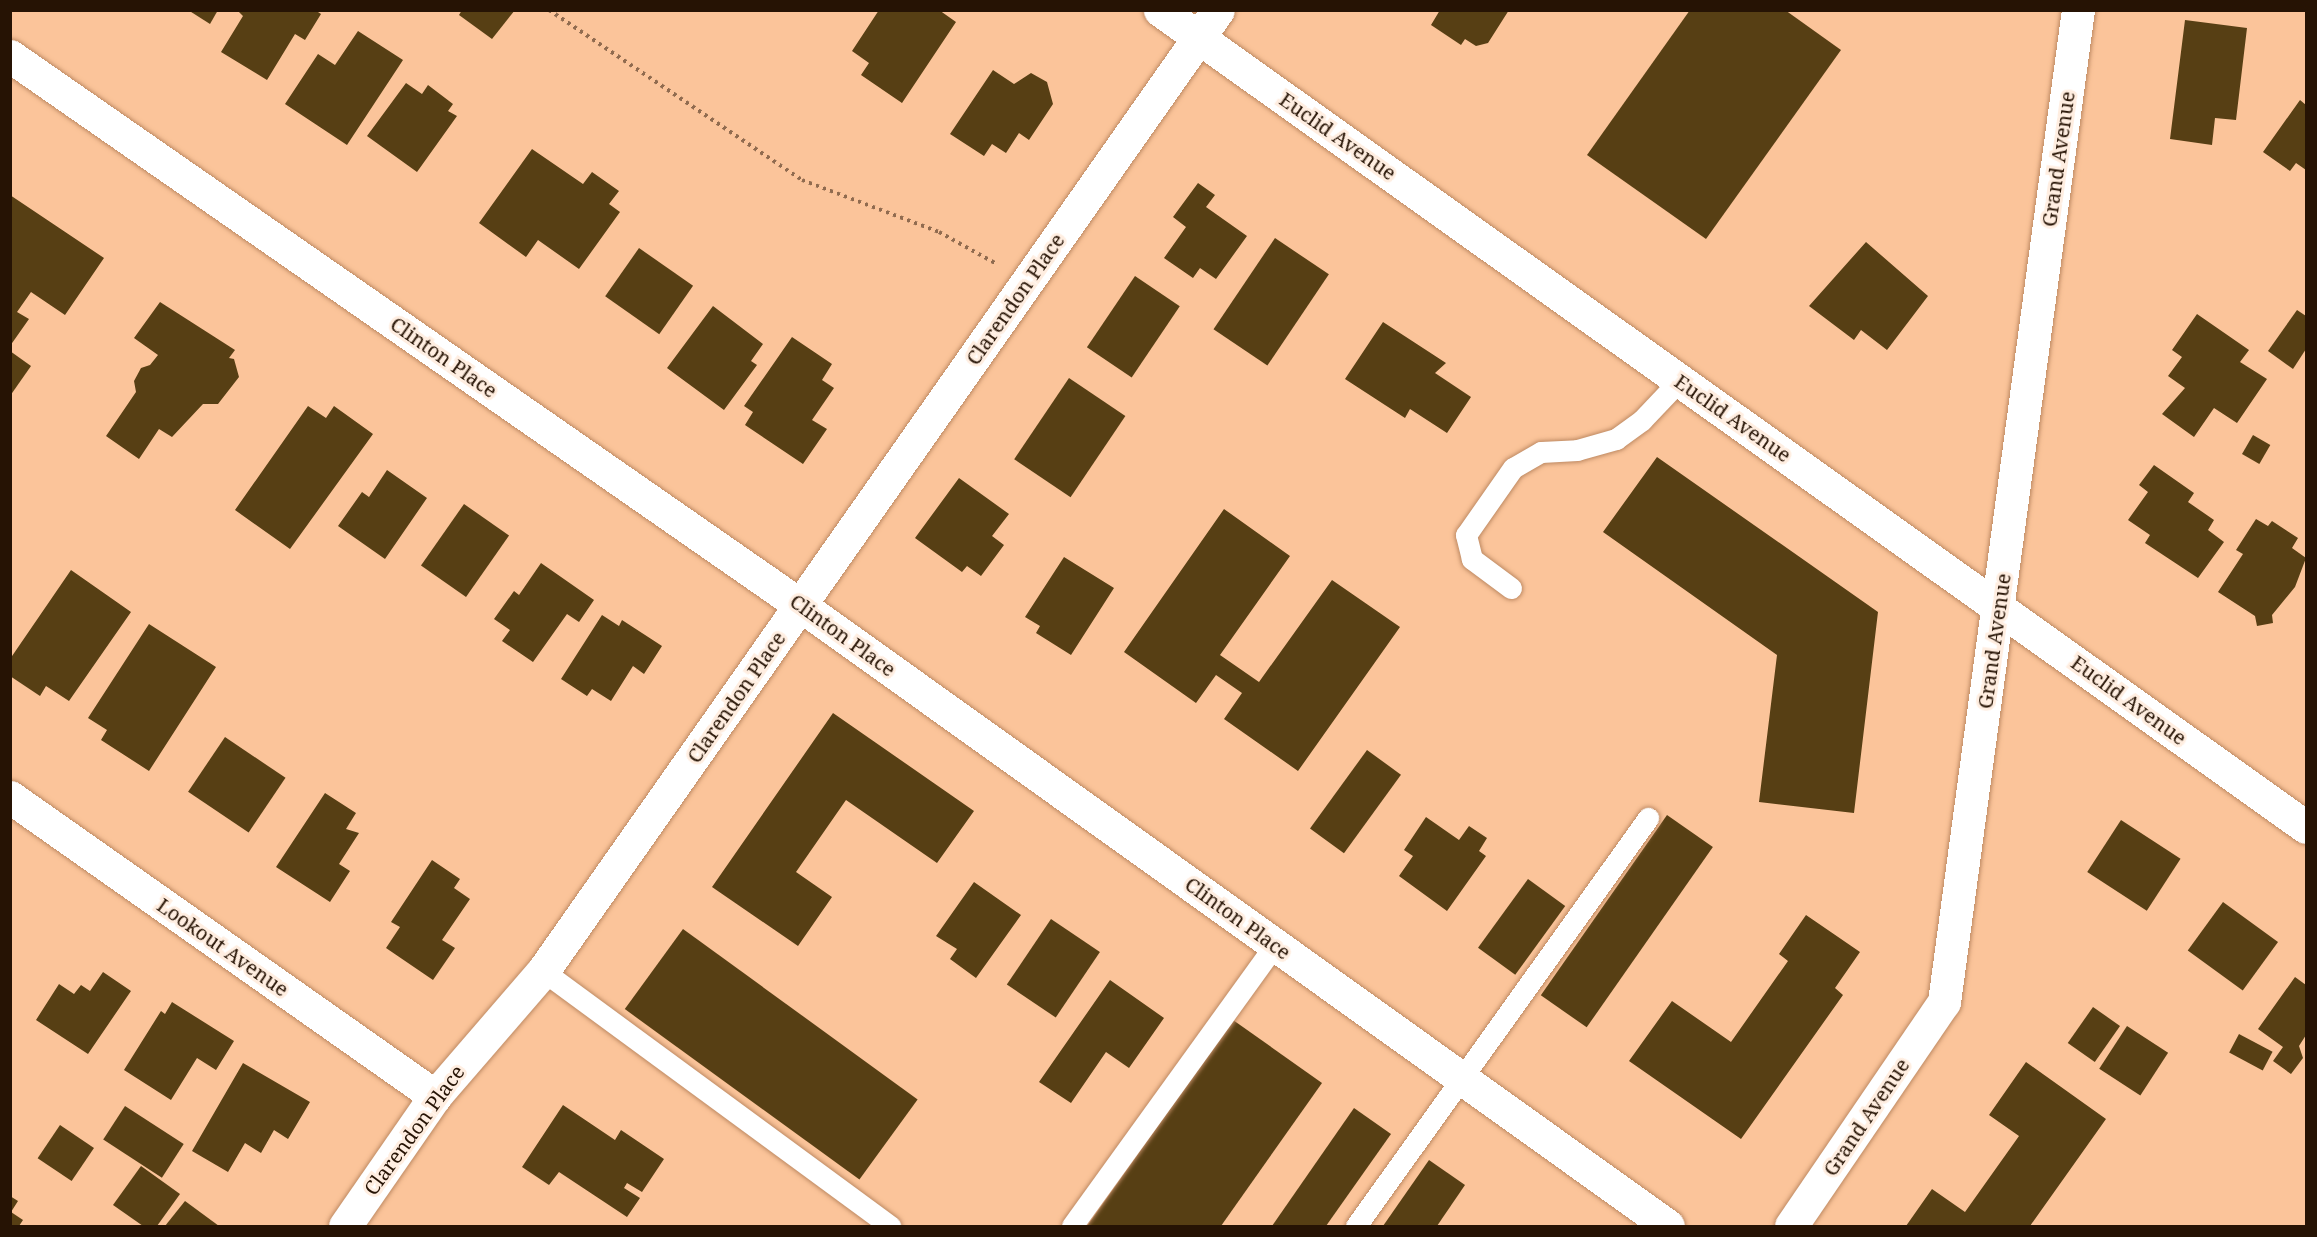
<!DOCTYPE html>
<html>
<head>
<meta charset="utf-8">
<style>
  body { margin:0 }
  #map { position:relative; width:2317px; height:1237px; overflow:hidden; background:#fbc49a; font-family:"Noto Serif",serif }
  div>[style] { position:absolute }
  .building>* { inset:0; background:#573f14; transform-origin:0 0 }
  .path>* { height:4px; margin-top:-2px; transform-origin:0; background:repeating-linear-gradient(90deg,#906b4f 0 3px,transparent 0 7.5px) }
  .roads { filter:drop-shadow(0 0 2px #be8a63) drop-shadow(0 0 2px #be8a63) }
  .service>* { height:21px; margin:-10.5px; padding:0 10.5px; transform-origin:10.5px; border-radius:10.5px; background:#fff }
  .minor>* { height:33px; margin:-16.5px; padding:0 16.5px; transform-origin:16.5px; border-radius:16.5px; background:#fff }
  span { translate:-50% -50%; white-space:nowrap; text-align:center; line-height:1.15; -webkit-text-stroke:6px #ffeee1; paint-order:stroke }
  .street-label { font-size:20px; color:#261304 }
  .frame { position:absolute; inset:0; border:12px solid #261304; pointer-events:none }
</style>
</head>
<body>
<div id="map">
  <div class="building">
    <div style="clip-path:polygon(188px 10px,218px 10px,210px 24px)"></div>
    <div style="clip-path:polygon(237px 10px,315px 10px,321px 14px,305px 40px,295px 34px,267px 80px,221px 52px,243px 16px)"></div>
    <div style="clip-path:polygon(462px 10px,515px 10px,492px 39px,459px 15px)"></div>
    <div style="clip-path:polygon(879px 10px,939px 10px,956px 22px,902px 103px,861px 75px,869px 63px,852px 51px)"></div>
    <div style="clip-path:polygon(1440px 10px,1509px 10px,1488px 43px,1476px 46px,1465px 39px,1461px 45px,1431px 25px)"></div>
    <div style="clip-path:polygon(1690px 10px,1785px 10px,1841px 50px,1706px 239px,1587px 155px)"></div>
    <div style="clip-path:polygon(2185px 20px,2247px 28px,2236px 120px,2215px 118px,2212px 145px,2170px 139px)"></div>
    <div style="clip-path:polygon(358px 31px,403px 60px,347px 145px,285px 104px,318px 54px,335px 65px)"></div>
    <div style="clip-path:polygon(993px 70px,1014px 84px,1031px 73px,1047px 82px,1053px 104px,1029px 140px,1019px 133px,1006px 153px,992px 144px,984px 156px,950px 134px)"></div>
    <div style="clip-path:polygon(406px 83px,422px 94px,428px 85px,453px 104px,448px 111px,457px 116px,417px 172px,367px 136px)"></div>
    <div style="clip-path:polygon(2300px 100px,2306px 105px,2306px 170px,2296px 163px,2290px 171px,2263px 152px)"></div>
    <div style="clip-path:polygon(532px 149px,583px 184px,592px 172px,619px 191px,609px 204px,620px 212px,579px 269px,538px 240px,526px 257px,479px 223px)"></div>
    <div style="clip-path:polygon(1198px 183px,1215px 195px,1206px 207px,1247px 236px,1216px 279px,1200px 268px,1193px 278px,1164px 258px,1186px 227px,1173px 217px)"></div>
    <div style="clip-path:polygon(10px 195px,104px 258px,65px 315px,31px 292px,17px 312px,29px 319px,10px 346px)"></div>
    <div style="left:1275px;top:238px;width:65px;height:110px;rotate:34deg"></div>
    <div style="clip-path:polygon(1866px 242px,1928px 296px,1887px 350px,1861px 330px,1854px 340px,1809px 306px)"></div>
    <div style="left:639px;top:248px;width:66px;height:59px;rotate:35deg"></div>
    <div style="left:1135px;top:276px;width:54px;height:86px;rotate:34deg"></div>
    <div style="clip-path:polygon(160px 302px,235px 350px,229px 358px,234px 359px,239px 377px,218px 404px,203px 404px,172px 437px,159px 429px,139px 459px,106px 436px,136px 392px,134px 381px,141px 368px,150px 365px,158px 355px,134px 338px)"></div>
    <div style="clip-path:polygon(713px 306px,763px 344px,751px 361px,757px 365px,724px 410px,667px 368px)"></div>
    <div style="clip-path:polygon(2297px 310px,2306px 316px,2306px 349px,2293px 369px,2268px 351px)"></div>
    <div style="clip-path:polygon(2197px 314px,2249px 350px,2240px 362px,2267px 379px,2237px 423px,2214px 408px,2194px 437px,2162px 414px,2185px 388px,2168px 376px,2182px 357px,2172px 350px)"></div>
    <div style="clip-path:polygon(1383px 322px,1446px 363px,1435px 373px,1471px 397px,1447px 433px,1410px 409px,1405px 418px,1345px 379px)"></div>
    <div style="clip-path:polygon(792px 337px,832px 364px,822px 380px,834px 388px,812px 420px,827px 429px,803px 464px,745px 425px,753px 412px,744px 406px)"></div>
    <div style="clip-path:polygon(10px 351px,31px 366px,10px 396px)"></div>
    <div style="left:1069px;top:378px;width:68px;height:98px;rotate:34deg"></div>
    <div style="clip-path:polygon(308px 406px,326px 418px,334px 406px,373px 434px,290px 549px,235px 510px)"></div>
    <div style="left:2253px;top:435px;width:20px;height:22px;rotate:30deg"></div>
    <div style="clip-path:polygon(1657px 457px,1878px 612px,1854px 813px,1759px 802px,1777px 655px,1603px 532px)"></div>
    <div style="clip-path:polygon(2154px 465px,2194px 493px,2188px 502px,2214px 520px,2208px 530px,2224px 542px,2198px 578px,2145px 543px,2150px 535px,2128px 520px,2148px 492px,2139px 485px)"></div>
    <div style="clip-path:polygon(387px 470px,427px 498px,385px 559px,338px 526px,362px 492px,369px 497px)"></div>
    <div style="clip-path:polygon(959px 478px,1009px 514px,992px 536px,1004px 545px,981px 576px,967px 566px,962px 572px,915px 538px)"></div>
    <div style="left:464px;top:504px;width:55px;height:75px;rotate:35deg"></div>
    <div style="clip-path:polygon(1224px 509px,1290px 556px,1220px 655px,1259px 682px,1332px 580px,1400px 627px,1298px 771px,1224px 719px,1242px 693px,1216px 675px,1196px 703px,1124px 652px)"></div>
    <div style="clip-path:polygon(2256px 519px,2268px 526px,2272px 521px,2298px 538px,2292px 548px,2306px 558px,2295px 587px,2272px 615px,2273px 623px,2257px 626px,2255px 616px,2218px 592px,2243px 554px,2236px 550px)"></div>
    <div style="clip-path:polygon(1064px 557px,1114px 588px,1071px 655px,1036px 633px,1040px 626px,1025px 617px)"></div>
    <div style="clip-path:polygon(541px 563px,594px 600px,579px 622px,567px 614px,533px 662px,502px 641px,510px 630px,494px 619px,514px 591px,519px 595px)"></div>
    <div style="clip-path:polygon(71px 570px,131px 612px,69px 701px,46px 686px,40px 696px,10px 676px,10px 659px)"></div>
    <div style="clip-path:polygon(602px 615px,619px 626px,622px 620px,662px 646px,644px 674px,633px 666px,611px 701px,592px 689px,587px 696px,561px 679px)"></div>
    <div style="clip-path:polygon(149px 624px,216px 667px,149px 771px,101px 740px,107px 730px,88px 718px)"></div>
    <div style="clip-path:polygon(833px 713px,974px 811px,937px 863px,846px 800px,796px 872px,832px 897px,798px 946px,712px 887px)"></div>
    <div style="left:225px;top:737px;width:73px;height:66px;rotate:34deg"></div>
    <div style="left:1367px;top:750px;width:42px;height:97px;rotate:36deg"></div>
    <div style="clip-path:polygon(325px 793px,356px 813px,346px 829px,359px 833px,339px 864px,350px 871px,330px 902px,276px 867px)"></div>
    <div style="left:1667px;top:815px;width:56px;height:220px;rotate:35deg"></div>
    <div style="clip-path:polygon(1426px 817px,1459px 840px,1469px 826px,1487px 838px,1479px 851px,1486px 856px,1447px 911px,1399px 876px,1413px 856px,1404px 850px)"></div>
    <div style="left:2121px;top:820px;width:71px;height:62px;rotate:33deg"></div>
    <div style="clip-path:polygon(432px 860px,460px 879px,454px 888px,470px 899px,442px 940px,455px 948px,433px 980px,386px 948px,400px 927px,391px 922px)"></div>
    <div style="left:1528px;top:879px;width:46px;height:85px;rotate:36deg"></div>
    <div style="clip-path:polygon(974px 882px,1021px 915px,976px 978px,950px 959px,957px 949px,936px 936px)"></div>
    <div style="left:2223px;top:902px;width:68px;height:60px;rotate:36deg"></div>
    <div style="clip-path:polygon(1806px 915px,1860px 952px,1835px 988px,1843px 995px,1741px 1139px,1629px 1061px,1672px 1001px,1731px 1042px,1788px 961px,1779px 954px)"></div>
    <div style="left:1051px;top:919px;width:59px;height:79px;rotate:34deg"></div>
    <div style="left:683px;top:929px;width:290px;height:99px;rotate:36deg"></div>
    <div style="clip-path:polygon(103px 972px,131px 991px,88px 1054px,36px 1020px,59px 984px,74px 994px,81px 985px,90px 991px)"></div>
    <div style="clip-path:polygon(2295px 977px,2306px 985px,2306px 1035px,2299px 1046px,2303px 1058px,2291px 1074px,2273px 1061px,2283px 1047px,2258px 1029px)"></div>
    <div style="clip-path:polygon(1110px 980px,1164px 1018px,1129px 1068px,1106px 1052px,1071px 1103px,1039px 1082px)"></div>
    <div style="clip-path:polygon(172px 1002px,234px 1041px,216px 1070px,197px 1058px,171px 1100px,124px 1070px,161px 1011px,165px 1014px)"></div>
    <div style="left:2093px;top:1007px;width:33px;height:44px;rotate:35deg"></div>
    <div style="clip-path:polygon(1233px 1020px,1322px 1083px,1221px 1226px,1087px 1226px)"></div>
    <div style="left:2127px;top:1026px;width:49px;height:51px;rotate:33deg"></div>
    <div style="left:2239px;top:1034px;width:38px;height:21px;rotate:28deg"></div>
    <div style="clip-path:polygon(2026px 1062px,2106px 1119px,2030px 1226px,1906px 1226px,1932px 1189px,1965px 1212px,2019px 1136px,1989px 1115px)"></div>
    <div style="clip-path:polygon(243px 1063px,310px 1102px,288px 1139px,274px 1130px,261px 1153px,245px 1143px,228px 1172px,192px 1151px)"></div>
    <div style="clip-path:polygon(563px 1105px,615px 1140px,621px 1130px,664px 1159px,642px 1192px,627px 1183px,624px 1188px,640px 1198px,627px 1217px,559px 1172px,549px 1185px,522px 1167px)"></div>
    <div style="left:125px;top:1106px;width:70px;height:40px;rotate:33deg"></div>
    <div style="clip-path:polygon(1354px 1108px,1391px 1134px,1326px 1226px,1272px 1226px)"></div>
    <div style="left:60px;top:1125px;width:41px;height:40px;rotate:34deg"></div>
    <div style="clip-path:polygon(1429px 1160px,1465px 1185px,1437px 1226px,1383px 1226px)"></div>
    <div style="clip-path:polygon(141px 1166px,180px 1194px,157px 1226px,143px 1226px,113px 1205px)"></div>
    <div style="clip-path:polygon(10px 1196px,18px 1201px,11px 1212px,23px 1220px,19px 1226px,10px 1226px)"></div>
    <div style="clip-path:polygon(185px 1201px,219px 1226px,165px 1226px)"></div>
  </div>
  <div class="path">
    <div style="left:549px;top:10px;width:305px;rotate:33.9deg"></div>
    <div style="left:802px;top:180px;width:147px;rotate:20.8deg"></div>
    <div style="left:939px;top:232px;width:64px;rotate:29deg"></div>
  </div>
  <div class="roads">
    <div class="service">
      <div style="left:1511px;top:588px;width:49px;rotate:-143.4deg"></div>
      <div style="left:1472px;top:559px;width:25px;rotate:-104deg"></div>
      <div style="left:1466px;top:535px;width:82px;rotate:-55deg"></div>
      <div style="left:1513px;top:468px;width:32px;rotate:-30deg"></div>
      <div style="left:1541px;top:452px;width:36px;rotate:-3deg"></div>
      <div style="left:1577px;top:450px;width:41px;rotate:-15.8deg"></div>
      <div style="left:1616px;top:439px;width:32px;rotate:-36deg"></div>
      <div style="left:1642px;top:420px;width:55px;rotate:-46.5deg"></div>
      <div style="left:543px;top:971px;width:431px;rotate:36.3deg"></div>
      <div style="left:1072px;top:1226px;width:347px;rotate:-54.2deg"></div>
      <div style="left:1356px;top:1226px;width:502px;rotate:-54.41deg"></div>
    </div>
    <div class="minor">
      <div style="left:1160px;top:10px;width:1407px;rotate:35.49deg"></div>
      <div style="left:10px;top:56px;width:962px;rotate:34.8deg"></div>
      <div style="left:800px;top:605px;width:1067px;rotate:35.58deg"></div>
      <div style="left:10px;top:797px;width:520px;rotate:35.13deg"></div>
      <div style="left:345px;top:1226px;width:158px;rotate:-55.3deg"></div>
      <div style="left:435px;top:1096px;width:165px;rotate:-49.2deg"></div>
      <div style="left:543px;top:971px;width:1174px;rotate:-54.92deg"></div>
      <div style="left:1791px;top:1226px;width:271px;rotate:-55.7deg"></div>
      <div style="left:1944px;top:1002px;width:1001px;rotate:-82.31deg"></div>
    </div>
  </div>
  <div class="street-label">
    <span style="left:1338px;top:136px;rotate:35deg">Euclid Avenue</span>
    <span style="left:2058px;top:159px;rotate:-82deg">Grand Avenue</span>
    <span style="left:1015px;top:299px;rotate:-55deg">Clarendon Place</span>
    <span style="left:444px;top:357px;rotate:35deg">Clinton Place</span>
    <span style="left:1733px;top:418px;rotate:35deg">Euclid Avenue</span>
    <span style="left:843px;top:635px;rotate:36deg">Clinton Place</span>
    <span style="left:1994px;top:641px;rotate:-82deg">Grand Avenue</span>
    <span style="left:736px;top:697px;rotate:-55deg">Clarendon Place</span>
    <span style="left:2129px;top:700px;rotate:36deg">Euclid Avenue</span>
    <span style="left:1238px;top:918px;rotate:36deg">Clinton Place</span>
    <span style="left:223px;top:947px;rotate:35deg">Lookout Avenue</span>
    <span style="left:1866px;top:1117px;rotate:-56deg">Grand Avenue</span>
    <span style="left:414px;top:1130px;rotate:-54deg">Clarendon Place</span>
  </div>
  <div class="frame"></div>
</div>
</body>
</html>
